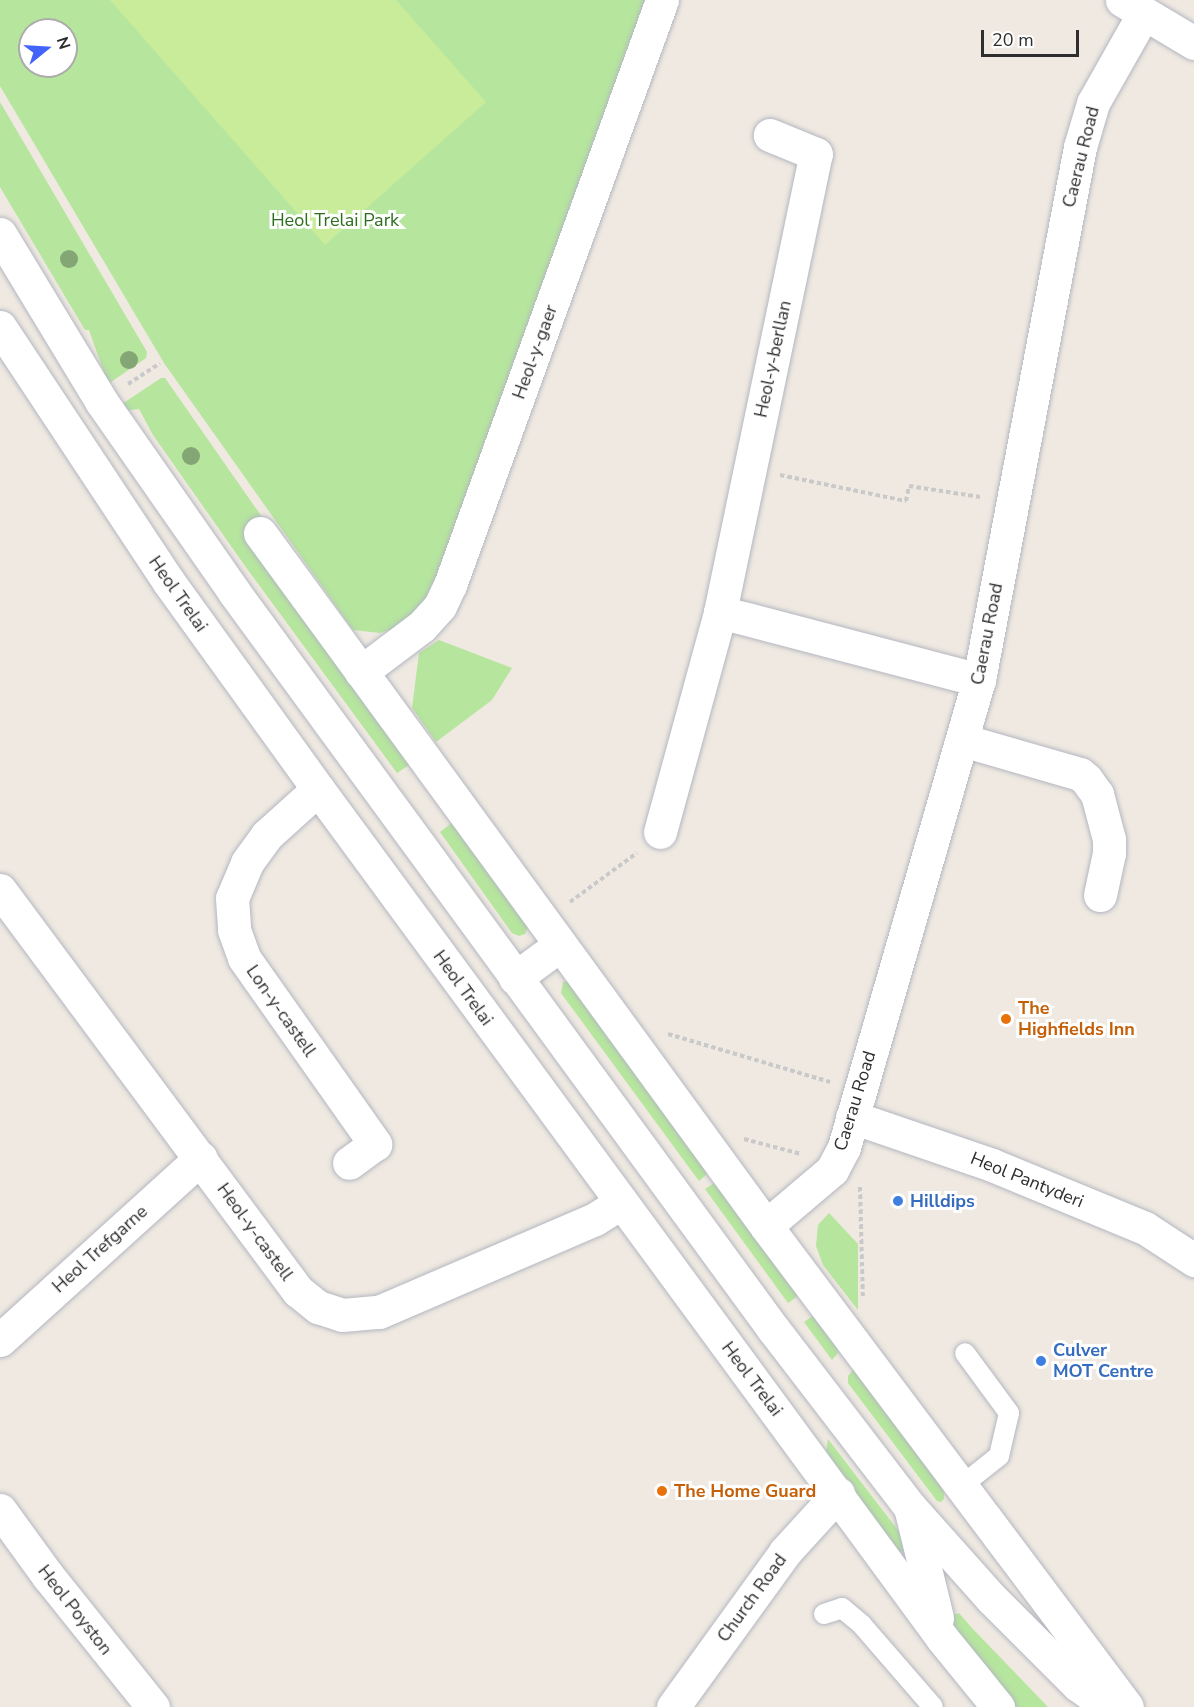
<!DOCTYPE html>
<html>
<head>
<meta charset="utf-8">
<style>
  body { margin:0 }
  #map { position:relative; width:1194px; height:1707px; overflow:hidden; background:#efe9e1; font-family:"Nunito Sans",sans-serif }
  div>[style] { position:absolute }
  .green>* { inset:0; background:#b6e59e }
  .pitch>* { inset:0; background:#c9ec9a }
  .path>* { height:4px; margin-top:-2px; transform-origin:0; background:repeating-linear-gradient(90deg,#c9c9c9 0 4.5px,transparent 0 7.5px) }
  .roads { filter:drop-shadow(0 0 2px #b4b7c1) drop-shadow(0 0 2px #b4b7c1) }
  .lane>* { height:20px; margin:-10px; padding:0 10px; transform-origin:10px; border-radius:10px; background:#fff }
  .street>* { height:33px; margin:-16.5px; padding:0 16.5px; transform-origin:16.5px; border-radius:16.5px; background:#fff }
  .trees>* { width:18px; height:18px; margin:-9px; border-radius:50%; background:#84a574 }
  .dots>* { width:16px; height:16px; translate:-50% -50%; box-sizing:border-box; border:3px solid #fff; border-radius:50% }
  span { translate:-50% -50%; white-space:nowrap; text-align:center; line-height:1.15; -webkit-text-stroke:6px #fff; paint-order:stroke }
  .street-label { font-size:18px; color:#2e2e2e }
  .park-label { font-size:18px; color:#2c6e1b }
  .food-label { font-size:18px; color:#c56008; font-weight:700 }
  .left { translate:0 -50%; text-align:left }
  .shop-label { font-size:18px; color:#366cbe; font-weight:700 }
  .north { position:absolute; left:18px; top:18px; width:60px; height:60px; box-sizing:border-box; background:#fff; border:2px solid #ababab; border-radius:50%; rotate:72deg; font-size:16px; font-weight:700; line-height:24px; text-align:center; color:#2e2e2e }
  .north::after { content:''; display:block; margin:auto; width:21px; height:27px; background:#4264fb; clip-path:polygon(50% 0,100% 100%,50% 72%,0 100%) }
  .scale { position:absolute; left:981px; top:30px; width:98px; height:27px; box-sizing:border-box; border:3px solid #2e2e2e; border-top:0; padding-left:8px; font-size:18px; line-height:21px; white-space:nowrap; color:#2e2e2e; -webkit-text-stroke:4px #fff; paint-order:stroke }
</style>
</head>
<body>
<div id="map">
  <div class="green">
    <div style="clip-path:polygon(evenodd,0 0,648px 0,429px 598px,396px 628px,380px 633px,353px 630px,164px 363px,0 86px,0 0,30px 30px,66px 30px,66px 66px,30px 66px,30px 30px)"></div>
    <div style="clip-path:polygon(0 102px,147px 352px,146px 358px,108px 384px,89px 330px,85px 330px,0 187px)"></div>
    <div style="clip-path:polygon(161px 378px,165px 378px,262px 517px,243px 532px,412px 763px,397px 773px,245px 566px,153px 435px,139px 409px,124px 411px,119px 406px)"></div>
    <div style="clip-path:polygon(439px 640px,512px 668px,492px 700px,436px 742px,412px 708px,419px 653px)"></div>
    <div style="clip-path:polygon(454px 821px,529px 924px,525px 934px,519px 936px,512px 933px,440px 832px)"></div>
    <div style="clip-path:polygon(571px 981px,712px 1170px,699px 1181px,561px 993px,563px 982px)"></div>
    <div style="clip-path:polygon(719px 1180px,804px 1292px,788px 1303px,705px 1189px)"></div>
    <div style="clip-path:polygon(829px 1213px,858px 1244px,858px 1310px,823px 1265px,816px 1246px,818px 1225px)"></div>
    <div style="clip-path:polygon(817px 1313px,836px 1338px,838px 1353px,832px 1360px,804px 1322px)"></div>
    <div style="clip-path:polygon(854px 1369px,939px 1480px,944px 1492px,944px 1499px,941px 1502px,937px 1501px,848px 1383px,848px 1376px)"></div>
    <div style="clip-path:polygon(828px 1439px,907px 1542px,907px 1549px,901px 1552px,892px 1549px,825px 1458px)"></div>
    <div style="clip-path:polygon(959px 1613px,971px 1627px,1048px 1707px,1016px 1707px,951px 1623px,951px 1616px)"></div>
  </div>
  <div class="pitch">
    <div style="clip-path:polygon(110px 0,396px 0,486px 102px,325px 245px)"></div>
  </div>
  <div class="path">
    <div style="left:128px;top:384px;width:38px;rotate:-33deg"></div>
    <div style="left:780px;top:475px;width:129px;rotate:11.7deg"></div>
    <div style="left:906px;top:501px;width:15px;rotate:-79deg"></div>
    <div style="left:909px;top:486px;width:72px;rotate:8.8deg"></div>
    <div style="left:570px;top:902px;width:83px;rotate:-36.2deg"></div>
    <div style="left:668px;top:1034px;width:169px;rotate:16.5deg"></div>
    <div style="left:744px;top:1139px;width:59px;rotate:14.7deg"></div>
    <div style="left:860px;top:1187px;width:112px;rotate:88.5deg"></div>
  </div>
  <div class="roads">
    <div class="lane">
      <div style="left:960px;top:1487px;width:50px;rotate:-38.5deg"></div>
      <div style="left:999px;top:1456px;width:44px;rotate:-76.9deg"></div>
      <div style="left:1009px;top:1413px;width:74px;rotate:-126.3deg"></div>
      <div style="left:824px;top:1614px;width:19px;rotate:-18deg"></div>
      <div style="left:842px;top:1608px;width:26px;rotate:40deg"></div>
      <div style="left:862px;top:1625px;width:108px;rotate:49.1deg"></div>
    </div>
    <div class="street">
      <div style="left:1122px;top:0;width:84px;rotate:30.8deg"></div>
      <div style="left:0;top:234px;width:195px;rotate:58.8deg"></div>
      <div style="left:101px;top:401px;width:233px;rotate:55.1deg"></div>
      <div style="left:234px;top:592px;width:914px;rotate:53.81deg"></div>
      <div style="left:774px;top:1330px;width:223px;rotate:52.5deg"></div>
      <div style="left:910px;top:1507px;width:122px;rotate:48.3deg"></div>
      <div style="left:991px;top:1598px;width:123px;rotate:45deg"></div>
      <div style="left:1078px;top:1685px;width:37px;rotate:36deg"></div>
      <div style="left:0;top:327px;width:305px;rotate:56.5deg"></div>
      <div style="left:168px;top:581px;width:256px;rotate:54.2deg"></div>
      <div style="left:318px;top:789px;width:1054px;rotate:53.68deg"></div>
      <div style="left:942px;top:1638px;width:89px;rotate:50.9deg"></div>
      <div style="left:260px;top:533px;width:858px;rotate:53.86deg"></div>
      <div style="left:766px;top:1226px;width:601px;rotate:53.11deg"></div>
      <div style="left:720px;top:612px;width:268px;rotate:14.7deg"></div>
      <div style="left:361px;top:672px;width:76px;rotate:-37deg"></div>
      <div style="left:422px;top:626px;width:27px;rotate:-48deg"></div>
      <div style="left:440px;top:606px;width:23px;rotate:-65deg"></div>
      <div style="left:450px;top:585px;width:622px;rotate:-70.08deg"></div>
      <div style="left:962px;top:740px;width:123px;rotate:16.1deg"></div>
      <div style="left:1080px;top:774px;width:8px;rotate:40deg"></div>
      <div style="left:1086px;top:779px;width:19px;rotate:54deg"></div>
      <div style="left:1097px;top:794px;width:47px;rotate:75.1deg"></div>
      <div style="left:1109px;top:839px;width:14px;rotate:90deg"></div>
      <div style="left:1109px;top:853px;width:43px;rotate:102.1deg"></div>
      <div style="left:318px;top:789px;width:69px;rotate:138deg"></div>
      <div style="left:267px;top:835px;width:34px;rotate:126deg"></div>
      <div style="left:247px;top:863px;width:38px;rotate:113deg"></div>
      <div style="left:232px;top:898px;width:32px;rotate:86deg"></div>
      <div style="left:234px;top:930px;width:30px;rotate:70deg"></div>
      <div style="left:244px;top:958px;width:228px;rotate:54.8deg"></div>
      <div style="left:375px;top:1144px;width:32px;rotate:144deg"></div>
      <div style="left:660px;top:832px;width:228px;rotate:-74.7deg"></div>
      <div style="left:720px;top:612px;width:468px;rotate:-78.2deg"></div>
      <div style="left:816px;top:154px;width:50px;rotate:-157.6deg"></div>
      <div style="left:0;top:890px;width:500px;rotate:53.4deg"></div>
      <div style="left:298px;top:1291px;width:26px;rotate:39deg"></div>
      <div style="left:318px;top:1307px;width:25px;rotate:18deg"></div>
      <div style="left:342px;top:1315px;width:37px;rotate:-5deg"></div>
      <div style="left:379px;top:1312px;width:235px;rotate:-23.3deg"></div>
      <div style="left:595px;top:1219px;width:31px;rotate:-32deg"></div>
      <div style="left:515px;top:978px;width:56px;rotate:-36.3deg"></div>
      <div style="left:852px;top:1117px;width:148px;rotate:18.9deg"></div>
      <div style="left:992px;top:1165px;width:165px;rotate:22.4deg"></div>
      <div style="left:1145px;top:1228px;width:59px;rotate:33.1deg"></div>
      <div style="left:766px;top:1226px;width:87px;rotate:-40.3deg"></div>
      <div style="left:832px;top:1170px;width:26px;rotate:-62deg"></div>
      <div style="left:844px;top:1147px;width:486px;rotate:-73.9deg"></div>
      <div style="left:979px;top:680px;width:542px;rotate:-79.27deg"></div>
      <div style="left:1080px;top:147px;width:46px;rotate:-73.5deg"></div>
      <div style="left:1093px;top:103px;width:103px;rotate:-60.5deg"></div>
      <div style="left:0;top:1340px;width:271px;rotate:-42.2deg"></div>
      <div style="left:0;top:1510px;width:82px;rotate:54deg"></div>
      <div style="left:48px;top:1576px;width:168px;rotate:51.3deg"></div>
      <div style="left:911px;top:1511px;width:110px;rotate:76.3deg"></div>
      <div style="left:673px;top:1707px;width:191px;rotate:-54.1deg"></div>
      <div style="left:785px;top:1552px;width:79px;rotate:-47.6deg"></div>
    </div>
  </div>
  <div class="trees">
    <div style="left:69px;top:259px"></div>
    <div style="left:129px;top:360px"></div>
    <div style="left:191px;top:456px"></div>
  </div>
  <div class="dots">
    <div style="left:1006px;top:1019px;background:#e8710a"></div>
    <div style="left:898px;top:1201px;background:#3f7fe0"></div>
    <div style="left:1041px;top:1361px;background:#3f7fe0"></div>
    <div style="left:662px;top:1491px;background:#e8710a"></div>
  </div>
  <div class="street-label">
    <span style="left:1081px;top:157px;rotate:-76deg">Caerau Road</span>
    <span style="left:535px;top:352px;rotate:-70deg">Heol-y-gaer</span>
    <span style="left:773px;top:359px;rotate:-78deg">Heol-y-berllan</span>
    <span style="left:178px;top:594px;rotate:55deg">Heol Trelai</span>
    <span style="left:987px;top:634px;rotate:-79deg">Caerau Road</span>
    <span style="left:463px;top:988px;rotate:54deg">Heol Trelai</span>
    <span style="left:281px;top:1011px;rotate:55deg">Lon-y-castell</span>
    <span style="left:855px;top:1101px;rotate:-73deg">Caerau Road</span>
    <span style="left:1027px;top:1180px;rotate:22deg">Heol Pantyderi</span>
    <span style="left:255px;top:1232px;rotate:54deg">Heol-y-castell</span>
    <span style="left:100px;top:1249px;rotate:-42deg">Heol Trefgarne</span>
    <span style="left:752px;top:1379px;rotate:53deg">Heol Trelai</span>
    <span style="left:752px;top:1598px;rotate:-54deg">Church Road</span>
    <span style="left:75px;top:1610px;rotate:52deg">Heol Poyston</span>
  </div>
  <div class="park-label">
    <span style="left:335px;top:220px">Heol Trelai Park</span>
  </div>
  <div class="food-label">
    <span class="left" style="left:1018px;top:1019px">The<br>Highfields Inn</span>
    <span class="left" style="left:674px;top:1491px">The Home Guard</span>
  </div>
  <div class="shop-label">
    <span class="left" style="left:910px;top:1201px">Hilldips</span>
    <span class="left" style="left:1053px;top:1361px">Culver<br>MOT Centre</span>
  </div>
  <div class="north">N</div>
  <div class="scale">20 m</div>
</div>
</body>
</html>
